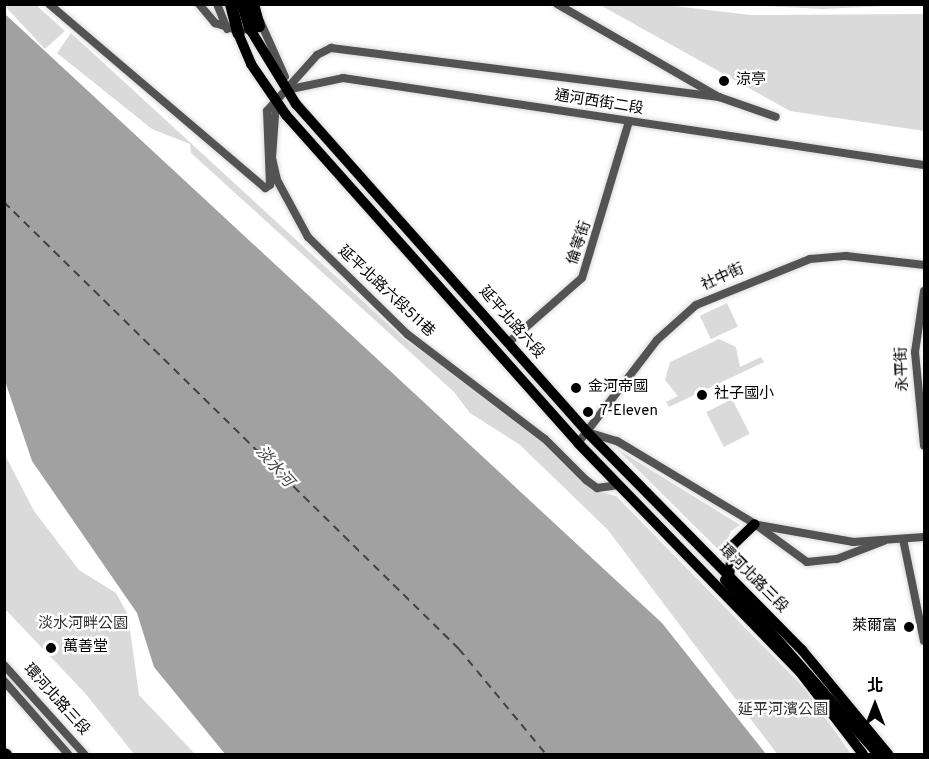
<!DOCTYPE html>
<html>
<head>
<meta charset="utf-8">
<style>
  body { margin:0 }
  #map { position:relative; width:929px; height:759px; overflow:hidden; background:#fff; font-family:Overpass,"Noto Sans TC",sans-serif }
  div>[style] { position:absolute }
  .green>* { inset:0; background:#dadada; transform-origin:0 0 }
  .water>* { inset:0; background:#a1a1a1 }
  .ferry>* { height:1.5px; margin-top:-0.75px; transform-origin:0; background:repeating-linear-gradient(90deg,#424242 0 8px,transparent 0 14px) }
  .roads { filter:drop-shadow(0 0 2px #dbdbdb) drop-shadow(0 0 2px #dbdbdb) }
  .minor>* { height:8px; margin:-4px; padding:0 4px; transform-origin:4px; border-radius:4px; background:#535353 }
  .major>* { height:10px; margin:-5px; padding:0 5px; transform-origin:5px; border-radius:5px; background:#000 }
  .highway>* { height:12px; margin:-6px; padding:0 6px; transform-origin:6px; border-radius:6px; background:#000 }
  .dots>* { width:16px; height:16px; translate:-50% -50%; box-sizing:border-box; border:3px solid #fff; border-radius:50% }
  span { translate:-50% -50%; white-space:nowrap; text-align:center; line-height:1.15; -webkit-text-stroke:4.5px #fff; paint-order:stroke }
  .poi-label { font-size:15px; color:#000 }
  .left { translate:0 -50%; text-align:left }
  .right { translate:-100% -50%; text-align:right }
  .street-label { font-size:15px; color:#000 }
  .park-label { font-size:15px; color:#313131 }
  .water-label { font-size:16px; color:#424242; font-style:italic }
  .frame { position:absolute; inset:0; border:6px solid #000; pointer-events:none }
  .north { position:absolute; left:845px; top:675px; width:60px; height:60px; -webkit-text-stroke:4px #fff; paint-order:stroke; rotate:0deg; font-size:16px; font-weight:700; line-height:24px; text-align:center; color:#000 }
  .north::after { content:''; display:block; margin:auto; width:21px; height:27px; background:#000; clip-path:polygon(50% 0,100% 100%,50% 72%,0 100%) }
</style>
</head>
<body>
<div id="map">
  <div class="green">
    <div style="clip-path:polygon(924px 4px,823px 9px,746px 5px,746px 4px)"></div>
    <div style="clip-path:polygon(4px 5px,36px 5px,65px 31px,45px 49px)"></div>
    <div style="clip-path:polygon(600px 5px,666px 5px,751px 15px,924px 14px,924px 131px,790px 111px)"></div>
    <div style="clip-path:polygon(71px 33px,404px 339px,530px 426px,597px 491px,616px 496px,804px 688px,851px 754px,777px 754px,608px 530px,520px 445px,470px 413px,454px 392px,191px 153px,190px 144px,152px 129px,57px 53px)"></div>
    <div style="left:727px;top:303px;width:26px;height:30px;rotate:65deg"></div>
    <div style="clip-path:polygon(719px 339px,736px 347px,740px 367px,761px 357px,764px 362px,669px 407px,666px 402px,678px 396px,665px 380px,670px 362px)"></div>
    <div style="left:732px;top:399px;width:39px;height:29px;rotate:63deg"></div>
    <div style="clip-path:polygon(617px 449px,740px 525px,731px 531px,722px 553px)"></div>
    <div style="clip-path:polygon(5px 455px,34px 511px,79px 570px,116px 593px,128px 615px,139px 695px,195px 754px,134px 754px,84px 692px,5px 609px)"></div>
  </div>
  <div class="water">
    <div style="clip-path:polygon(5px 14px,662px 623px,766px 754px,225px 754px,154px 667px,137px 613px,32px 461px,5px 381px)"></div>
  </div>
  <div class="ferry">
    <div style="left:4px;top:202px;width:638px;rotate:44.49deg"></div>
    <div style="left:459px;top:649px;width:136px;rotate:50.4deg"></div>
  </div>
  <div class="roads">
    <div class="minor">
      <div style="left:49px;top:4px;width:284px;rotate:40.4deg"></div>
      <div style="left:265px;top:188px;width:6px;rotate:-31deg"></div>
      <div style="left:270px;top:185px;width:74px;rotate:-92.3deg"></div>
      <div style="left:267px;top:111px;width:75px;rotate:-48.2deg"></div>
      <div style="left:317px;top:55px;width:16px;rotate:-27deg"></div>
      <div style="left:331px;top:48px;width:391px;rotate:7.2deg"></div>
      <div style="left:719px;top:97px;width:60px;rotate:19.3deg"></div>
      <div style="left:199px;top:4px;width:25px;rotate:50deg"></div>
      <div style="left:215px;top:23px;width:28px;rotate:18deg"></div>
      <div style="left:217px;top:4px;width:27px;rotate:68deg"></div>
      <div style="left:557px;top:4px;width:187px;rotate:29.9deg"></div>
      <div style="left:260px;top:21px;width:61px;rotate:65.9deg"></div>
      <div style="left:286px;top:90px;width:58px;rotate:-11.9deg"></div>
      <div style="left:343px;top:78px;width:587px;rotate:8.52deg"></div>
      <div style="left:276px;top:102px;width:56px;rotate:94.1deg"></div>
      <div style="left:272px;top:158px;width:23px;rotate:77deg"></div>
      <div style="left:277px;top:180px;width:65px;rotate:61.5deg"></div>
      <div style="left:308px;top:237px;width:139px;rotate:44.4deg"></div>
      <div style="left:407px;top:334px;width:173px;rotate:37.3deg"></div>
      <div style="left:545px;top:439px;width:58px;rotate:45deg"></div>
      <div style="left:586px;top:480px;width:14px;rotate:36deg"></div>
      <div style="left:597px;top:488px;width:22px;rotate:-8deg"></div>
      <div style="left:924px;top:291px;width:62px;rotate:98.4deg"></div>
      <div style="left:915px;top:352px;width:94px;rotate:84.5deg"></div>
      <div style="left:508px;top:343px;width:98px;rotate:-41.3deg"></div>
      <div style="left:582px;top:278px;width:164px;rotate:-73.3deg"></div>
      <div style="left:587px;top:432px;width:31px;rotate:17deg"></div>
      <div style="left:617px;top:441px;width:161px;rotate:31deg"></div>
      <div style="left:755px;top:524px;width:64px;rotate:36.2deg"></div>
      <div style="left:807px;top:562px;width:30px;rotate:-6deg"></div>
      <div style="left:837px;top:559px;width:50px;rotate:-21deg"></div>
      <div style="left:578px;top:443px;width:130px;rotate:-52.5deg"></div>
      <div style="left:657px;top:340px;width:52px;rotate:-41.9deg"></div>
      <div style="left:696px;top:305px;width:123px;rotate:-22deg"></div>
      <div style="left:810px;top:259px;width:36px;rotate:-5deg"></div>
      <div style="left:846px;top:256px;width:79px;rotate:6.6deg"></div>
      <div style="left:758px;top:525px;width:97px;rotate:10.1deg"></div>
      <div style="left:853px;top:542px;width:71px;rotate:-4deg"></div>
      <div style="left:903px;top:539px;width:104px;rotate:78.4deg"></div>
      <div style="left:4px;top:665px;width:120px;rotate:48deg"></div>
      <div style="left:4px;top:681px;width:97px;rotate:48.8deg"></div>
    </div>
    <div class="major">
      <div style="left:250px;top:29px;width:88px;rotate:58.5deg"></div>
      <div style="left:296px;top:104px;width:438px;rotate:48.4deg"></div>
      <div style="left:587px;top:432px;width:306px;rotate:45.4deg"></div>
      <div style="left:802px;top:650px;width:135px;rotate:50.4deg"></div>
      <div style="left:238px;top:33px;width:34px;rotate:67deg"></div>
      <div style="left:251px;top:64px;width:62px;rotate:55.5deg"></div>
      <div style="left:286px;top:115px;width:439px;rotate:48.3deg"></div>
      <div style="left:578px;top:443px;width:319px;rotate:45.9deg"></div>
      <div style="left:800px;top:672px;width:103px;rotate:52.5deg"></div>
      <div style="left:729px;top:577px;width:32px;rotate:-83deg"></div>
      <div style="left:733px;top:545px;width:30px;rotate:-44deg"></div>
      <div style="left:725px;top:580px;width:232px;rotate:48.7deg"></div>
      <div style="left:4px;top:753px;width:3px;rotate:18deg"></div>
    </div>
    <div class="highway">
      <div style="left:231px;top:4px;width:30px;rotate:76deg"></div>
      <div style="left:243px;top:4px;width:26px;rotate:74deg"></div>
      <div style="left:253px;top:4px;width:23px;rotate:75deg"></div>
    </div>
  </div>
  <div class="dots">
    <div style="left:724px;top:81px;background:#000"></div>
    <div style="left:576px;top:388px;background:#000"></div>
    <div style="left:702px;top:395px;background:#000"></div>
    <div style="left:588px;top:412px;background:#000"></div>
    <div style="left:909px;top:627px;background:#000"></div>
    <div style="left:51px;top:648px;background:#000"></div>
  </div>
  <div class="poi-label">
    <span class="left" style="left:736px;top:81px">涼亭</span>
    <span class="left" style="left:588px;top:388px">金河帝國</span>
    <span class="left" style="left:714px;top:395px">社子國小</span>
    <span class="left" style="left:600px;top:412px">7-Eleven</span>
    <span class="right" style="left:897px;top:627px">萊爾富</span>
    <span class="left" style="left:63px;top:648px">萬善堂</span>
  </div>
  <div class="street-label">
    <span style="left:599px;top:103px;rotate:9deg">通河西街二段</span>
    <span style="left:580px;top:243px;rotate:-71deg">倫等街</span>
    <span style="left:723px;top:278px;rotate:-24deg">社中街</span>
    <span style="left:386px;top:292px;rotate:43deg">延平北路六段511巷</span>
    <span style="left:511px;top:323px;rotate:49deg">延平北路六段</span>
    <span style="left:903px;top:369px;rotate:-92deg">永平街</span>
    <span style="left:753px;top:579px;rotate:45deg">環河北路三段</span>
    <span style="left:56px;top:700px;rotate:48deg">環河北路三段</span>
  </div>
  <div class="park-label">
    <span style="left:83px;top:625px">淡水河畔公園</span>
    <span style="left:783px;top:711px">延平河濱公園</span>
  </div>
  <div class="water-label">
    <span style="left:274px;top:467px;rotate:49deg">淡水河</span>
  </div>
  <div class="frame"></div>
  <div class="north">北</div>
</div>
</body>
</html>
